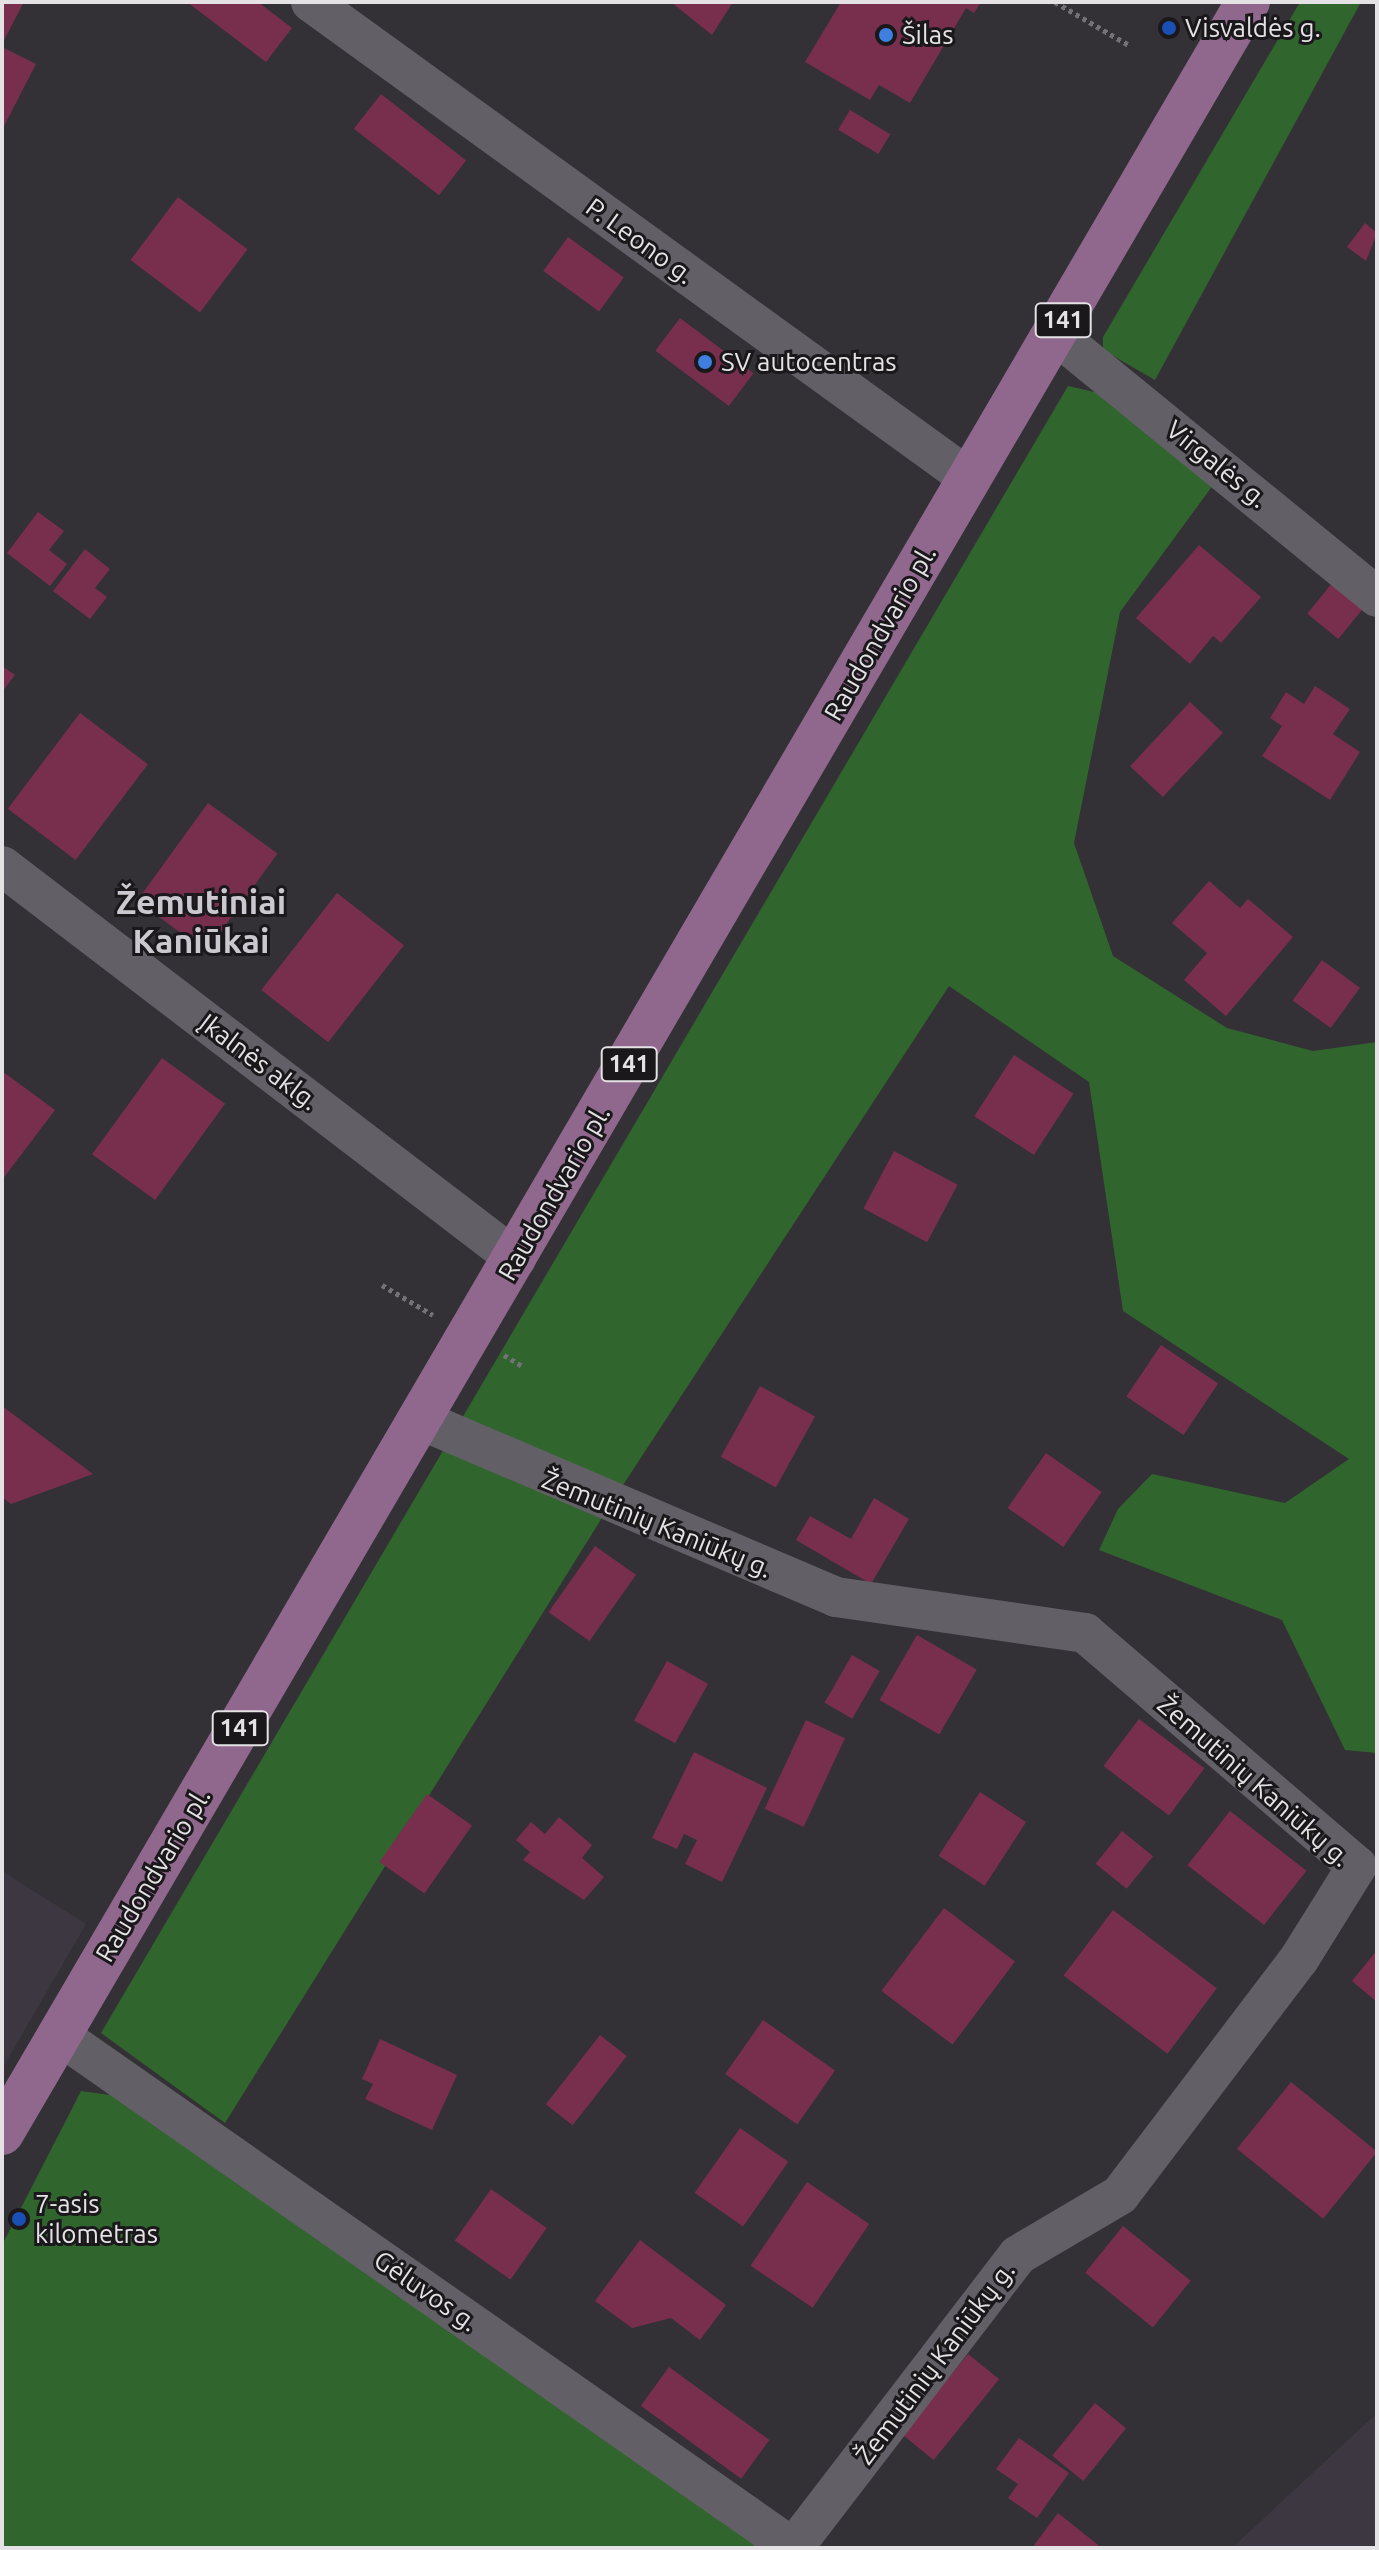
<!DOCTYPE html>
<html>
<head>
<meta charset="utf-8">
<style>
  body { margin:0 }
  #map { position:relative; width:1379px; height:2550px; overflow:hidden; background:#333036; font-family:Ubuntu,sans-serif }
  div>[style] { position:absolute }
  .built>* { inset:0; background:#3d3742 }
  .green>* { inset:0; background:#31652e }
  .building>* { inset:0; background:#782f4d; transform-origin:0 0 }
  .path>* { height:5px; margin-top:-2.5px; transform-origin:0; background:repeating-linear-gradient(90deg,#757277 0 4px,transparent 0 8px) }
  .minor>* { height:40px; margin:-20px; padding:0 20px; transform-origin:20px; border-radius:20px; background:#635f66 }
  .major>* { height:44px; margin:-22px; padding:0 22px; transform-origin:22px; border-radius:22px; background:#90678d }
  .dots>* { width:22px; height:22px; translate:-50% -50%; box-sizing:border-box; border:4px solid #1a181b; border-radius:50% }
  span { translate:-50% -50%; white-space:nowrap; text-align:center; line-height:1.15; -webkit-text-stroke:6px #1a181b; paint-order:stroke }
  .shield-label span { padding:2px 6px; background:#1a181b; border:2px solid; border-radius:6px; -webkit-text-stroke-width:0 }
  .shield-label { font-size:24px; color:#e5e2e6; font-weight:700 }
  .poi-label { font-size:26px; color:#e5e2e6 }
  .left { translate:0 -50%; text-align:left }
  .street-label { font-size:26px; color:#e5e2e6 }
  .district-label { font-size:34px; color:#ccc8cf; font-weight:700 }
  .frame { position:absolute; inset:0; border:4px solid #e5e2e6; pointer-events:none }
</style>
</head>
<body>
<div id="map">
  <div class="built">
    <div style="clip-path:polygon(2px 1871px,86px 1924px,2px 2069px)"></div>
    <div style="clip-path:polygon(1377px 2413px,1377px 2548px,1232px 2548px)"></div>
  </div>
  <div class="green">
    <div style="clip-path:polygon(1300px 2px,1361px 2px,1155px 380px,1103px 350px,1103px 337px)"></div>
    <div style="clip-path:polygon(1068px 386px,1112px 396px,1216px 481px,1120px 612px,1074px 843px,1113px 956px,1227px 1028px,1313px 1051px,1377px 1042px,1377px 1753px,1345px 1750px,1282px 1620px,1099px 1550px,1118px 1509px,1152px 1474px,1285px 1503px,1349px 1459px,1123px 1311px,1089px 1082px,949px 986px,610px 1505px,225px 2123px,101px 2033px)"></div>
    <div style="clip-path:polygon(81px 2091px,124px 2097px,771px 2548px,2px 2548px,2px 2245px)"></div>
  </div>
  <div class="building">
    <div style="clip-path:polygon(2px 2px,24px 2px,2px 44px)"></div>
    <div style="clip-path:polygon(187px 2px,258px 2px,292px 28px,266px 62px)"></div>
    <div style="clip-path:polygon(671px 2px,733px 2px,712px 35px)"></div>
    <div style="clip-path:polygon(841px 2px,981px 2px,974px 13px,966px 8px,910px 103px,879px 85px,870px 100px,805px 62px)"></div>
    <div style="clip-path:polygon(2px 47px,36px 64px,2px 130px)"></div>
    <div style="left:381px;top:94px;width:108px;height:44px;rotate:38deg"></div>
    <div style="left:850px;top:110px;width:47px;height:23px;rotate:31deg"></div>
    <div style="left:178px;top:197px;width:87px;height:79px;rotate:37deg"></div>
    <div style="clip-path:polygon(1365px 223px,1377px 233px,1366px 261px,1347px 247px)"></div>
    <div style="left:568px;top:237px;width:69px;height:42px;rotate:36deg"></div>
    <div style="left:680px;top:318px;width:92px;height:41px;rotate:37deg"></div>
    <div style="clip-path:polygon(38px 512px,64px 531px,49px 550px,67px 564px,50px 586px,7px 553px)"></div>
    <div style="clip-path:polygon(1199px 545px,1261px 597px,1221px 643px,1213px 636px,1190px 664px,1136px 618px)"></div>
    <div style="clip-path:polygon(85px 549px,110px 569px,95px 588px,107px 597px,90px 619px,53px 591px)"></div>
    <div style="left:1333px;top:582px;width:40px;height:41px;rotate:39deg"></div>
    <div style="clip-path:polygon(2px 666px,15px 675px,2px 692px)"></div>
    <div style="clip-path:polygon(1315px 686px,1350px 709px,1333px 734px,1360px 752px,1330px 800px,1262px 756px,1282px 726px,1270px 718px,1286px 692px,1304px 704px)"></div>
    <div style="left:1190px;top:702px;width:45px;height:88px;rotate:43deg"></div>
    <div style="left:80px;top:713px;width:85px;height:120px;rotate:37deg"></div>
    <div style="left:208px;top:803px;width:86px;height:121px;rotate:36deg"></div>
    <div style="clip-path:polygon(1209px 881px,1240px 908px,1248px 899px,1293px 937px,1226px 1016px,1184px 980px,1207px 953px,1172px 923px)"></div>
    <div style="left:337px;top:893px;width:85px;height:123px;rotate:38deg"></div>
    <div style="left:1322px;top:960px;width:47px;height:50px;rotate:36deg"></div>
    <div style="left:1014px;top:1055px;width:71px;height:73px;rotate:33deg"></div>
    <div style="left:162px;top:1058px;width:78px;height:119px;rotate:36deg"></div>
    <div style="clip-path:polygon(2px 1071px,55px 1110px,2px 1180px)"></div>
    <div style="left:894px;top:1151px;width:72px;height:65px;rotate:28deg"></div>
    <div style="left:1161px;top:1345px;width:69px;height:62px;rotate:34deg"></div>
    <div style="left:760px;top:1386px;width:63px;height:81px;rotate:29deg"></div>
    <div style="clip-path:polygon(2px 1406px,93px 1474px,11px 1504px,2px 1497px)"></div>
    <div style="left:1046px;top:1453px;width:68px;height:67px;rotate:35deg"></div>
    <div style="clip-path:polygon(874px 1498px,909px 1519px,871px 1584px,796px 1540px,810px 1516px,851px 1539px)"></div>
    <div style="left:595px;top:1546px;width:50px;height:81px;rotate:35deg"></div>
    <div style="left:917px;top:1635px;width:69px;height:75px;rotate:30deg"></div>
    <div style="left:852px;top:1655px;width:32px;height:55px;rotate:30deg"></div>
    <div style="left:667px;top:1661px;width:47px;height:68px;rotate:29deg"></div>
    <div style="left:1139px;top:1719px;width:82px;height:59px;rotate:37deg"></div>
    <div style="left:806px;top:1720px;width:43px;height:98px;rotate:25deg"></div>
    <div style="clip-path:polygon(694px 1752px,767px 1788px,722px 1882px,685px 1864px,697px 1840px,684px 1834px,677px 1849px,652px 1838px)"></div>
    <div style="left:980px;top:1792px;width:55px;height:76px;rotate:33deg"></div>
    <div style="left:427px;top:1794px;width:55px;height:83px;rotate:35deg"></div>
    <div style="left:1230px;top:1811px;width:97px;height:69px;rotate:38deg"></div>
    <div style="clip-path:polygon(559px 1817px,592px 1845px,582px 1858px,604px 1877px,584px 1900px,523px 1860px,530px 1852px,516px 1840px,531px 1822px,545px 1834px)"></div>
    <div style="left:1122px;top:1831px;width:40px;height:42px;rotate:39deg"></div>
    <div style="left:944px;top:1908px;width:89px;height:104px;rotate:37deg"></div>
    <div style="left:1113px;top:1910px;width:130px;height:82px;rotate:37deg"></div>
    <div style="clip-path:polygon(1377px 1950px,1377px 2002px,1352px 1981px)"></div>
    <div style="left:763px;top:2020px;width:88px;height:66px;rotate:35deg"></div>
    <div style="left:600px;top:2035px;width:34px;height:88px;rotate:38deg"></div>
    <div style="clip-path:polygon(380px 2039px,457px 2075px,432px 2130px,365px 2099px,373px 2084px,362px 2079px)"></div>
    <div style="left:1291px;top:2082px;width:111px;height:86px;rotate:39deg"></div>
    <div style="left:740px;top:2128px;width:59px;height:79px;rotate:35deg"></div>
    <div style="left:807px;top:2182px;width:75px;height:101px;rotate:34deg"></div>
    <div style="left:491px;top:2189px;width:68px;height:63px;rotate:35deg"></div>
    <div style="left:1123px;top:2226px;width:87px;height:60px;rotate:39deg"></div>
    <div style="clip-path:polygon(640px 2240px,726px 2305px,700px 2340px,671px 2318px,632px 2328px,595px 2301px)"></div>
    <div style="left:968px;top:2354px;width:40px;height:104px;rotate:39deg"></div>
    <div style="left:669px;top:2367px;width:124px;height:48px;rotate:36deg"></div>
    <div style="left:1095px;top:2403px;width:40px;height:68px;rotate:39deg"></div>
    <div style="clip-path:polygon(1019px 2438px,1069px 2473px,1037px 2518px,1008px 2498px,1018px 2484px,996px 2469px)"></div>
    <div style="clip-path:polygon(1058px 2513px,1102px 2548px,1032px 2548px)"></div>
  </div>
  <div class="path">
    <div style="left:1055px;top:2px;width:86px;rotate:30.2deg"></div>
    <div style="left:382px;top:1285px;width:59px;rotate:30.5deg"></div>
    <div style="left:504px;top:1355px;width:21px;rotate:31deg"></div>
  </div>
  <div class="minor">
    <div style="left:311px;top:2px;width:814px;rotate:35.9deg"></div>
    <div style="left:1055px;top:334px;width:416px;rotate:39.2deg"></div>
    <div style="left:2px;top:866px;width:647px;rotate:37.4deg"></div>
    <div style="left:421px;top:1420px;width:451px;rotate:23.1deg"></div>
    <div style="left:836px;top:1597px;width:252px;rotate:8.2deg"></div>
    <div style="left:1085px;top:1633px;width:358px;rotate:40.6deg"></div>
    <div style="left:1357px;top:1866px;width:110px;rotate:121.9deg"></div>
    <div style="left:1299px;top:1959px;width:296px;rotate:127.2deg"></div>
    <div style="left:1120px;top:2195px;width:118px;rotate:149.5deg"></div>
    <div style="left:1018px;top:2255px;width:369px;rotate:127.5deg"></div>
    <div style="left:59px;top:2035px;width:896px;rotate:34.95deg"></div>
  </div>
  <div class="major">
    <div style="left:2px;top:2133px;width:2469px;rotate:-59.69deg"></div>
  </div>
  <div class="dots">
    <div style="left:1169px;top:28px;background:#1a4fb4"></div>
    <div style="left:886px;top:35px;background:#3f7fe0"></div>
    <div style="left:705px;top:362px;background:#3f7fe0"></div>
    <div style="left:19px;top:2219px;background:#1a4fb4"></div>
  </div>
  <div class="shield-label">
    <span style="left:1063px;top:320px">141</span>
    <span style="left:629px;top:1064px">141</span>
    <span style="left:240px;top:1728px">141</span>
  </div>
  <div class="poi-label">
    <span class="left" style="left:1185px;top:28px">Visvaldės g.</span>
    <span class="left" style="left:902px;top:35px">Šilas</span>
    <span class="left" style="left:721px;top:362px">SV autocentras</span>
    <span class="left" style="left:35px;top:2219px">7-asis<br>kilometras</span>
  </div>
  <div class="street-label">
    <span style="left:640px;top:241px;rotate:36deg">P. Leono g.</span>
    <span style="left:1217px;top:464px;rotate:39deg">Virgalės g.</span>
    <span style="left:880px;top:633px;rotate:-60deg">Raudondvario pl.</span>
    <span style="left:259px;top:1062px;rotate:37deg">Įkalnės aklg.</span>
    <span style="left:554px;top:1193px;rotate:-60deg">Raudondvario pl.</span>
    <span style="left:657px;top:1524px;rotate:22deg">Žemutinių Kaniūkų g.</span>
    <span style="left:1254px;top:1781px;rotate:41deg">Žemutinių Kaniūkų g.</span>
    <span style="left:153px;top:1875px;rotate:-59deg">Raudondvario pl.</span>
    <span style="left:426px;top:2291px;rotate:35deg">Gėluvos g.</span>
    <span style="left:935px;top:2363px;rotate:-53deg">Žemutinių Kaniūkų g.</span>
  </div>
  <div class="district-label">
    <span style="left:201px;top:921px">Žemutiniai<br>Kaniūkai</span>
  </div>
  <div class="frame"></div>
</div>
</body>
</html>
